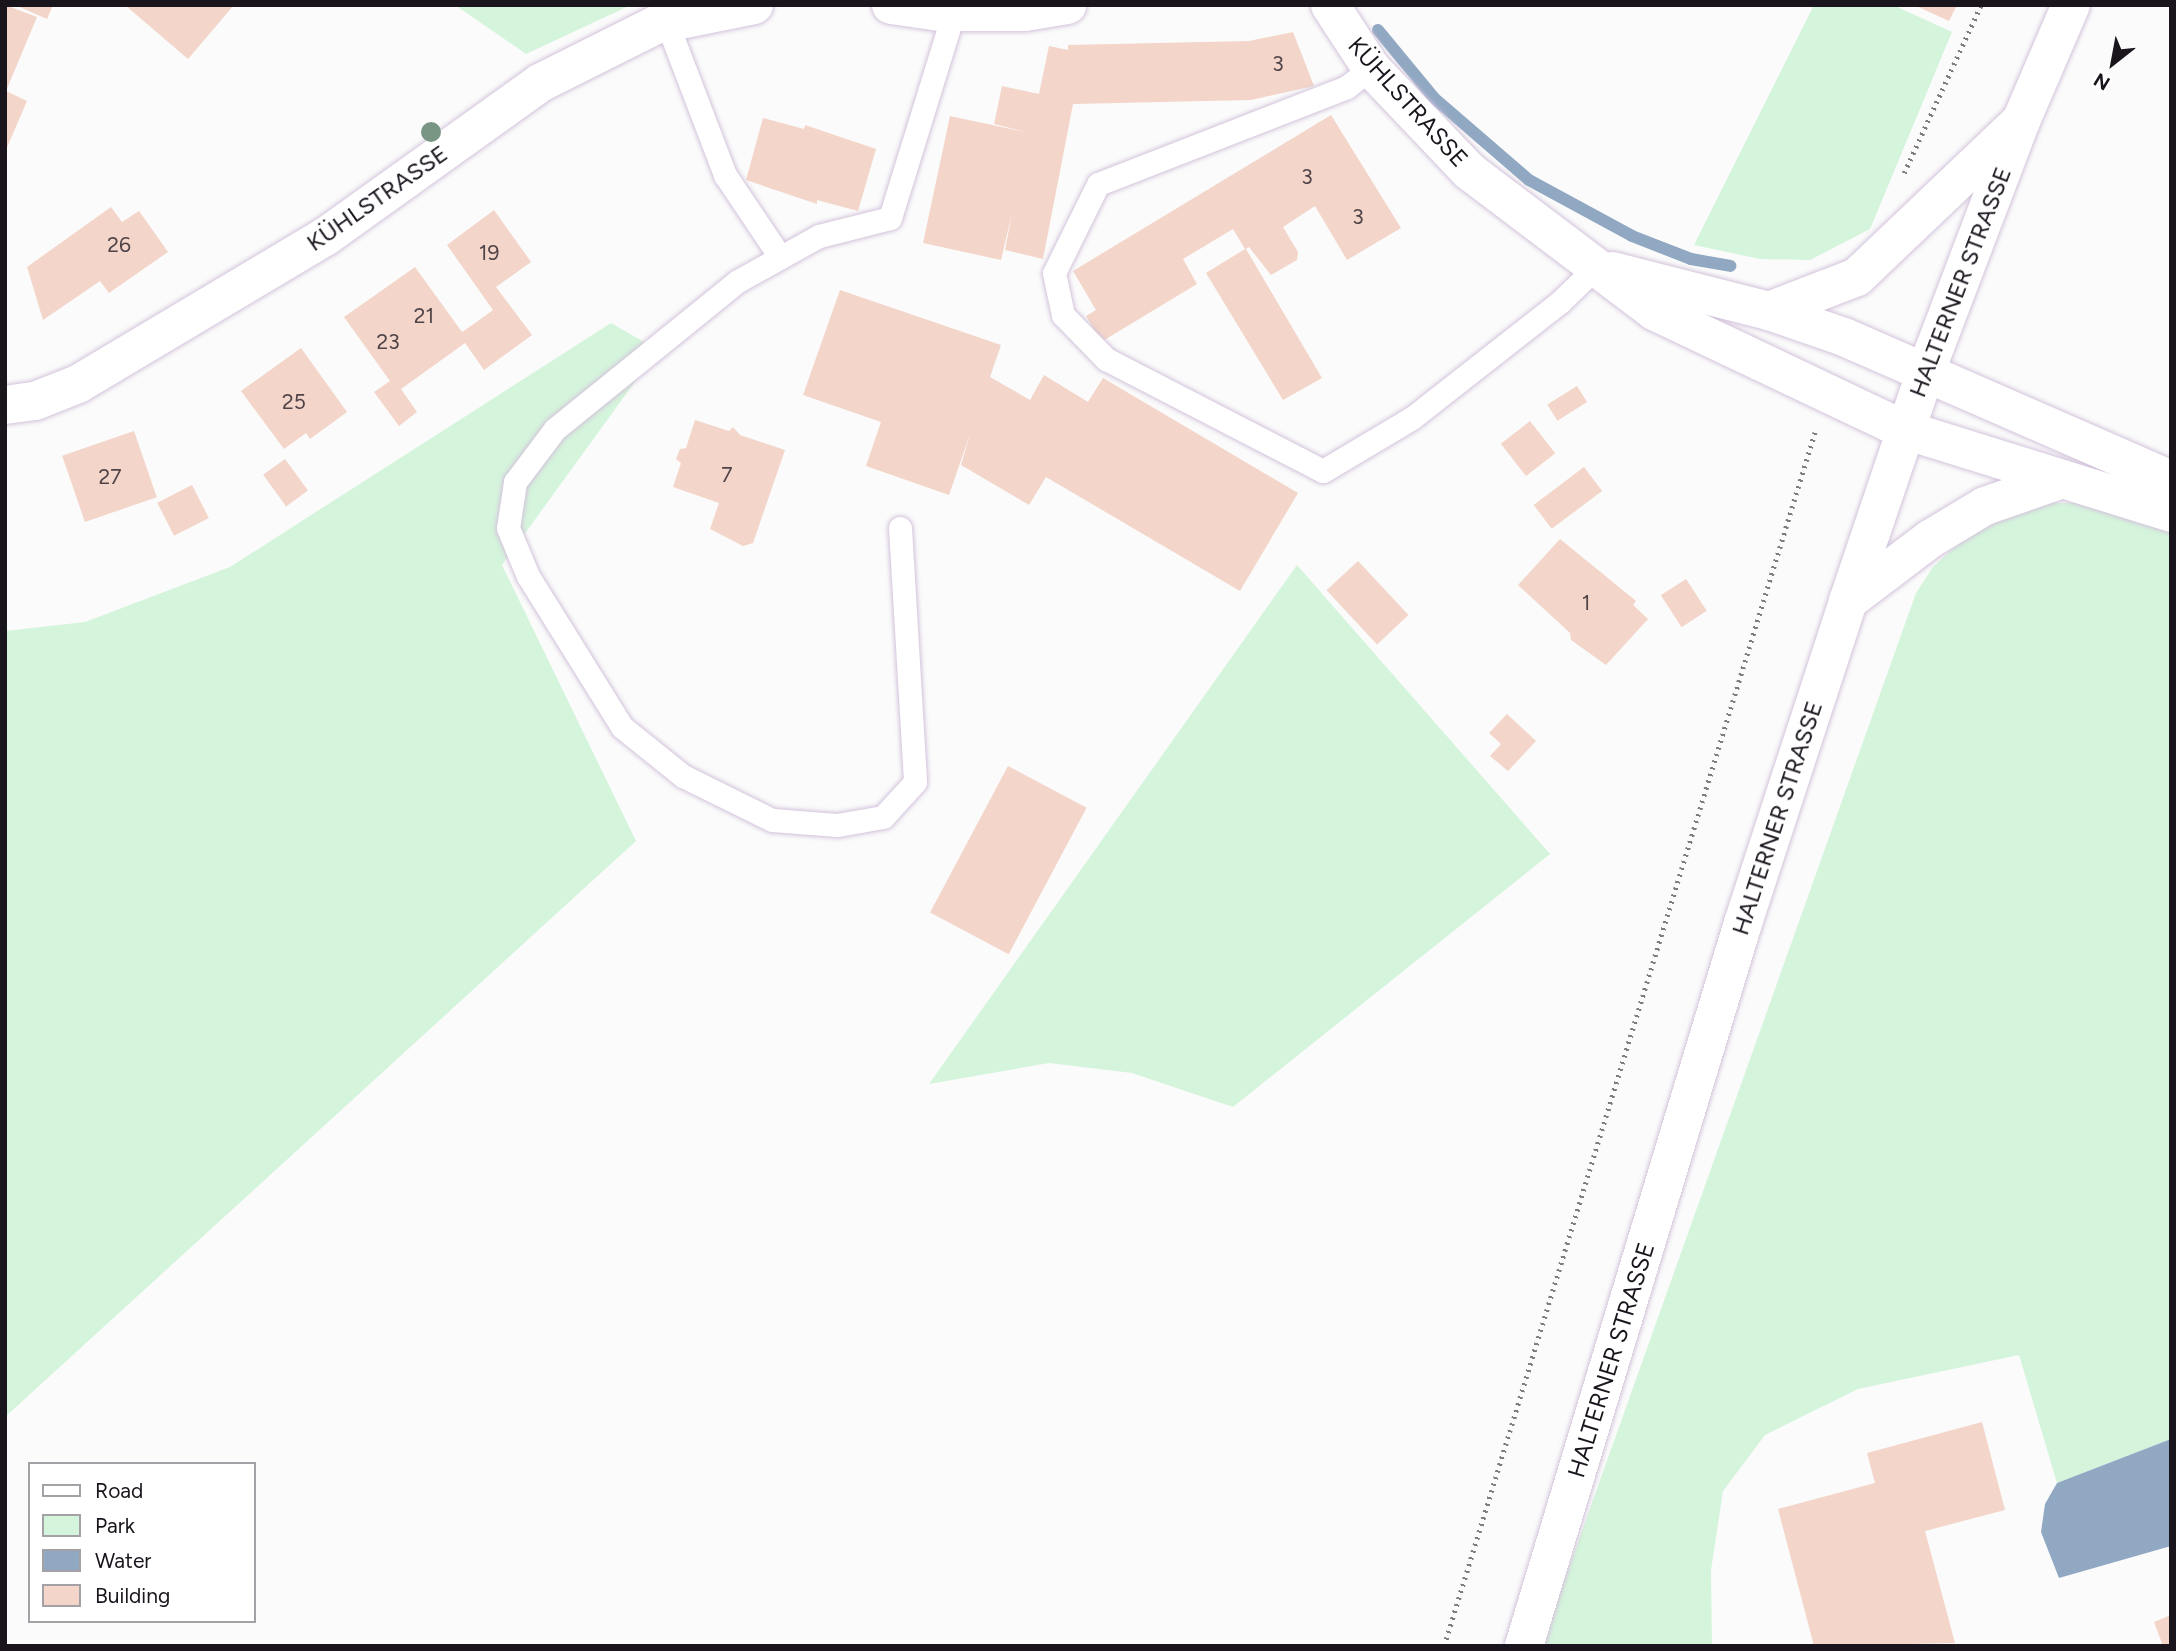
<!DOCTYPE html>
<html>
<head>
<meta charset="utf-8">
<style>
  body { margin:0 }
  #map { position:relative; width:2176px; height:1651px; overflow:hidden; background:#fbfbfb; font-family:Figtree,sans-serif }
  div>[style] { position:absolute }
  .green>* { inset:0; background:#d5f4dc }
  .water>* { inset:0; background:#91a8c3 }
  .stream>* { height:12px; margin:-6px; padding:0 6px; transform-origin:6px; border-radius:6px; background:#91a8c3 }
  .building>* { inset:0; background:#f3d5c9; transform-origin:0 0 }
  .path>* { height:4.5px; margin-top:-2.25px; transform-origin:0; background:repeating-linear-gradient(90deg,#7f7c81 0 2px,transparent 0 7px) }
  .roads { filter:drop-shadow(0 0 2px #d3c3db) drop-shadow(0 0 2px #d3c3db) }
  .service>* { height:23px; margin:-11.5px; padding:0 11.5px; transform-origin:11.5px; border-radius:11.5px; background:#fff }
  .minor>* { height:38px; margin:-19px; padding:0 19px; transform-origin:19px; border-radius:19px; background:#fff }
  .secondary>* { height:38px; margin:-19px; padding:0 19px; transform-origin:19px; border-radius:19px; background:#fff }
  .trees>* { width:20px; height:20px; margin:-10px; border-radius:50%; background:#799583 }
  span { translate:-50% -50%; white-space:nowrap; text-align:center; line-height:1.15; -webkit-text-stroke:5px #fff; paint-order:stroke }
  .number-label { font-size:21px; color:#504448 }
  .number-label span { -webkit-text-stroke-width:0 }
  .street-label { font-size:24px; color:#1a141d }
  .frame { position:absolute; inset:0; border:7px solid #1a141d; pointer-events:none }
  .legend { position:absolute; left:28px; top:1462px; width:228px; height:161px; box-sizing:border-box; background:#fff; border:2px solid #a3a1a5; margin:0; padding:9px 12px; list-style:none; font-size:21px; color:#1a141d }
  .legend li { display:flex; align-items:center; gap:14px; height:35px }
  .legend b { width:35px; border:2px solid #a3a1a5 }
  .north { position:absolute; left:2078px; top:28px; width:70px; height:70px; -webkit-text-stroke:5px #fff; paint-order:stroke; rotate:211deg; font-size:19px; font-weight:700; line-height:28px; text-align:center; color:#1a141d }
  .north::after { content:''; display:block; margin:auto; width:24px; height:32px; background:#1a141d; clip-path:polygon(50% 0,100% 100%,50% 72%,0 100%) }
</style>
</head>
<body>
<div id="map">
  <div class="green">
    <div style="clip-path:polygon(455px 5px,631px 5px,526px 54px)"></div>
    <div style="clip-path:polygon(1814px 5px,1893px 5px,1952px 32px,1870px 229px,1810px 260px,1760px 259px,1694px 245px)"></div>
    <div style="clip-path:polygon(611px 323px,658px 350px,502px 565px,636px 841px,5px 1417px,5px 631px,85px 622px,230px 567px)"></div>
    <div style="clip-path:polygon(2040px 503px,2075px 503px,2171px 529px,2171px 1439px,2057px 1483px,2019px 1355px,1858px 1389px,1765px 1435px,1723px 1491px,1711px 1570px,1712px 1646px,1541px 1646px,1916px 593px,1933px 567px,1973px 530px)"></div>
    <div style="clip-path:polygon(1297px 565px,1550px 854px,1233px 1107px,1132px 1073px,1049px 1063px,929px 1084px)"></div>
  </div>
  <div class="water">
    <div style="clip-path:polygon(2171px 1439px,2171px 1546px,2059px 1578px,2041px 1532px,2045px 1504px,2057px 1483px)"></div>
  </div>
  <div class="stream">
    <div style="left:1378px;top:30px;width:88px;rotate:50.5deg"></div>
    <div style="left:1434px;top:98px;width:125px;rotate:40.8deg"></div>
    <div style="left:1529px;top:180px;width:117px;rotate:28.5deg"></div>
    <div style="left:1632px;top:236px;width:63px;rotate:21.3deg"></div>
    <div style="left:1691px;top:259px;width:40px;rotate:10deg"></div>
  </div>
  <div class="building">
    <div style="clip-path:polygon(5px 5px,37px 17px,6px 91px,27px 101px,5px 152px)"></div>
    <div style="clip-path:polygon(15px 5px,53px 5px,47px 19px)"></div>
    <div style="clip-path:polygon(125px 5px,234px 5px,188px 59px)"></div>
    <div style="clip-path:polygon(1914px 5px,1957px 5px,1949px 21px)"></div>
    <div style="clip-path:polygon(1293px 32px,1314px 86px,1251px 100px,1073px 104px,1043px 259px,1005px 250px,1012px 213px,1001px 260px,923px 243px,950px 116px,1030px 133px,994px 124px,1002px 86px,1039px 94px,1049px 46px,1068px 50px,1068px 45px,1249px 41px)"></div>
    <div style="clip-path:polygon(1331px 115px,1401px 228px,1347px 260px,1315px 206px,1283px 227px,1298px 252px,1297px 260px,1271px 275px,1249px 247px,1246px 249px,1322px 378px,1283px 400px,1206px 273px,1245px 249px,1233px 229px,1183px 259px,1197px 284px,1101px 342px,1086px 316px,1096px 310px,1073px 271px)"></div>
    <div style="clip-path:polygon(763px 118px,804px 129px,805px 125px,876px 149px,858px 211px,817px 200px,817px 204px,746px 180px)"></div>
    <div style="clip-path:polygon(111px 207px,122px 222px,139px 211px,168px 252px,109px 293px,100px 281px,43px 320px,27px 267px)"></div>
    <div style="clip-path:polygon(494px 210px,531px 262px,496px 287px,532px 335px,484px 370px,465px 343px,401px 389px,417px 412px,399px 426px,374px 392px,390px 381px,344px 317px,415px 267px,462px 332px,478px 321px,493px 310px,447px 245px)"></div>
    <div style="clip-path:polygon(840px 290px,1001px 345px,990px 377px,1030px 400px,1044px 375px,1088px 402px,1103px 378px,1298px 493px,1240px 591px,1046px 477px,1029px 505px,961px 465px,970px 434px,949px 495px,866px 466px,881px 422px,803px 395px)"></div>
    <div style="clip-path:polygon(301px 348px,347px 412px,310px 439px,306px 433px,284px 449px,241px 391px)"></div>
    <div style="left:1577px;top:386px;width:19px;height:35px;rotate:58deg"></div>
    <div style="clip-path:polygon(695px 420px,729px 431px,733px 427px,740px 435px,785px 450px,753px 543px,743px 546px,710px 529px,719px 503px,673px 487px,681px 463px,676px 459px,680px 449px,686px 448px)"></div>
    <div style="left:1530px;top:421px;width:41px;height:37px;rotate:52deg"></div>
    <div style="left:134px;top:431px;width:70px;height:76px;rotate:71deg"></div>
    <div style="left:285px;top:459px;width:39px;height:27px;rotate:54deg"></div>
    <div style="left:1584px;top:467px;width:30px;height:63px;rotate:53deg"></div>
    <div style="left:192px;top:485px;width:37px;height:39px;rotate:63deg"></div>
    <div style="clip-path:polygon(1560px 539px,1636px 601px,1633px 605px,1648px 619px,1606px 665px,1571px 640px,1570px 633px,1518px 585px)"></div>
    <div style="left:1358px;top:561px;width:74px;height:43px;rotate:47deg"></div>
    <div style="left:1686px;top:579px;width:38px;height:30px;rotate:57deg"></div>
    <div style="clip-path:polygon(1507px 714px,1536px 741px,1508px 771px,1490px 756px,1501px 744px,1489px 733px)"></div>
    <div style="left:1008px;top:766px;width:89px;height:166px;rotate:28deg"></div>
    <div style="clip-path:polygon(1982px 1422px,2005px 1510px,1925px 1531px,1955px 1643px,1814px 1646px,1778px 1509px,1875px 1483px,1867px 1453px)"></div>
    <div style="clip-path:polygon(2171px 1615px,2171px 1646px,2163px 1646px,2154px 1622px)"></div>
  </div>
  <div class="path">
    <div style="left:1904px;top:173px;width:185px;rotate:-65.4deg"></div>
    <div style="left:1444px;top:1646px;width:1269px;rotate:-73.01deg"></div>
  </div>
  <div class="roads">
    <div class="service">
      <div style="left:667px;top:23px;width:163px;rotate:69.1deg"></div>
      <div style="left:725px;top:175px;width:99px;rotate:56.1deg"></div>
      <div style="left:1371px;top:68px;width:31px;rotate:142deg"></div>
      <div style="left:1347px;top:87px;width:267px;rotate:158.7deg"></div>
      <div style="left:1098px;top:184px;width:99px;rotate:116.3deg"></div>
      <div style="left:1054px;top:273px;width:43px;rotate:77.9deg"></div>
      <div style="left:1063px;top:315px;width:62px;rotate:45.7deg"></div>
      <div style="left:1106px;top:359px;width:244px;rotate:27.3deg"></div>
      <div style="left:1323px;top:471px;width:104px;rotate:-30.8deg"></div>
      <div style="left:1412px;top:418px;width:188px;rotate:-38.1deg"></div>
      <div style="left:1560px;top:302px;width:50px;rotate:-44.2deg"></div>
      <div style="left:900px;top:528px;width:254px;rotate:86.6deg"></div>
      <div style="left:915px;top:782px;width:47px;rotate:132.4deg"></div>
      <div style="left:883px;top:817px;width:47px;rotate:170.1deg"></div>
      <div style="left:837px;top:825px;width:65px;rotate:-175.6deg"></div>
      <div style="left:772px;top:820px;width:99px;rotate:-153.7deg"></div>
      <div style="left:683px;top:776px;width:78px;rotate:-141.2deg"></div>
      <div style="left:622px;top:727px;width:178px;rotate:-121.9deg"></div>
      <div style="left:528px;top:576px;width:52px;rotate:-112.6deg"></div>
      <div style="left:508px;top:528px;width:47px;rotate:-81.3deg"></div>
      <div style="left:515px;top:482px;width:66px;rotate:-53deg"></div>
      <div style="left:555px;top:429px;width:235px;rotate:-39deg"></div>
      <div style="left:738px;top:281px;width:93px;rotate:-29.1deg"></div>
      <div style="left:819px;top:236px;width:73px;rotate:-14.2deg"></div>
      <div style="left:890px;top:218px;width:217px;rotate:-72.8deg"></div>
    </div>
    <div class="minor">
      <div style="left:891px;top:5px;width:49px;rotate:8.1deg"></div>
      <div style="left:940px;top:12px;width:85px"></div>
      <div style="left:1025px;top:12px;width:43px;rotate:-9.5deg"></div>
      <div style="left:1330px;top:5px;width:75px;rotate:56.9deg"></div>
      <div style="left:1371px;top:68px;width:142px;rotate:46.4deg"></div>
      <div style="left:1469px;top:171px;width:232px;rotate:37.1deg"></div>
      <div style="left:1654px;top:311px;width:278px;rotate:25.4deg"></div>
      <div style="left:1905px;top:430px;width:279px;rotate:17.3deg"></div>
      <div style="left:1612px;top:271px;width:162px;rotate:14.3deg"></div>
      <div style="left:1769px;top:311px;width:79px;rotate:19.1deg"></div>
      <div style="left:1844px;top:337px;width:357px;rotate:23.6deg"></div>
      <div style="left:1769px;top:311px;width:94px;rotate:-21.1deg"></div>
      <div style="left:1857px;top:277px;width:226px;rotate:-43.6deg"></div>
      <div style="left:5px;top:405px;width:30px;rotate:-8deg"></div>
      <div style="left:35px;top:401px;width:46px;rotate:-21.6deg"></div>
      <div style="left:78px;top:384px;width:287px;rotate:-30.8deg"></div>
      <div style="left:325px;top:237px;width:264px;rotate:-35.6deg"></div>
      <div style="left:540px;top:83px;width:130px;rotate:-26.6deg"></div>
      <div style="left:656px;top:25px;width:100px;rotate:-11.5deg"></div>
      <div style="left:1848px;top:601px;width:103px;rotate:-37.1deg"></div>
      <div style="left:1930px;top:539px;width:64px;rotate:-31deg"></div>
      <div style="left:1985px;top:506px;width:76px;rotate:-19.1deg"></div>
    </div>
    <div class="secondary">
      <div style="left:1524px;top:1646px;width:755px;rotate:-73.15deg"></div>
      <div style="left:1743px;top:923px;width:339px;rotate:-71.9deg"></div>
      <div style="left:1848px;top:601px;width:243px;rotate:-71.3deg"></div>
      <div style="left:1926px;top:371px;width:267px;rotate:-69.2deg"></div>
      <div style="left:2021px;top:121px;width:126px;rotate:-66.7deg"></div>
    </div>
  </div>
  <div class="trees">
    <div style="left:431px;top:132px"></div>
  </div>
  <div class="number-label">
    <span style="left:1278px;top:64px">3</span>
    <span style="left:1307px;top:177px">3</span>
    <span style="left:1358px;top:217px">3</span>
    <span style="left:119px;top:245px">26</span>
    <span style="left:489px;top:253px">19</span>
    <span style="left:424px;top:316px">21</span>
    <span style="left:388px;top:342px">23</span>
    <span style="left:294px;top:402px">25</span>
    <span style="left:727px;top:475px">7</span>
    <span style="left:110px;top:477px">27</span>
    <span style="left:1586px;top:603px">1</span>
  </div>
  <div class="street-label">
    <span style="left:1408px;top:102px;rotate:48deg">KÜHLSTRASSE</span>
    <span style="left:377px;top:198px;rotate:-35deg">KÜHLSTRASSE</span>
    <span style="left:1960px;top:282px;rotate:-69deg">HALTERNER STRASSE</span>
    <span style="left:1777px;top:818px;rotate:-72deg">HALTERNER STRASSE</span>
    <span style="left:1611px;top:1360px;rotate:-73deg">HALTERNER STRASSE</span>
  </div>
  <div class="frame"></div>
  <ul class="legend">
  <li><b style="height:9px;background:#fff"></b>Road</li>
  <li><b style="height:19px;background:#d5f4dc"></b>Park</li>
  <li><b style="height:19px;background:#91a8c3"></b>Water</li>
  <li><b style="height:19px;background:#f3d5c9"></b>Building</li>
  </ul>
  <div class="north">N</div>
</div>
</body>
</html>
